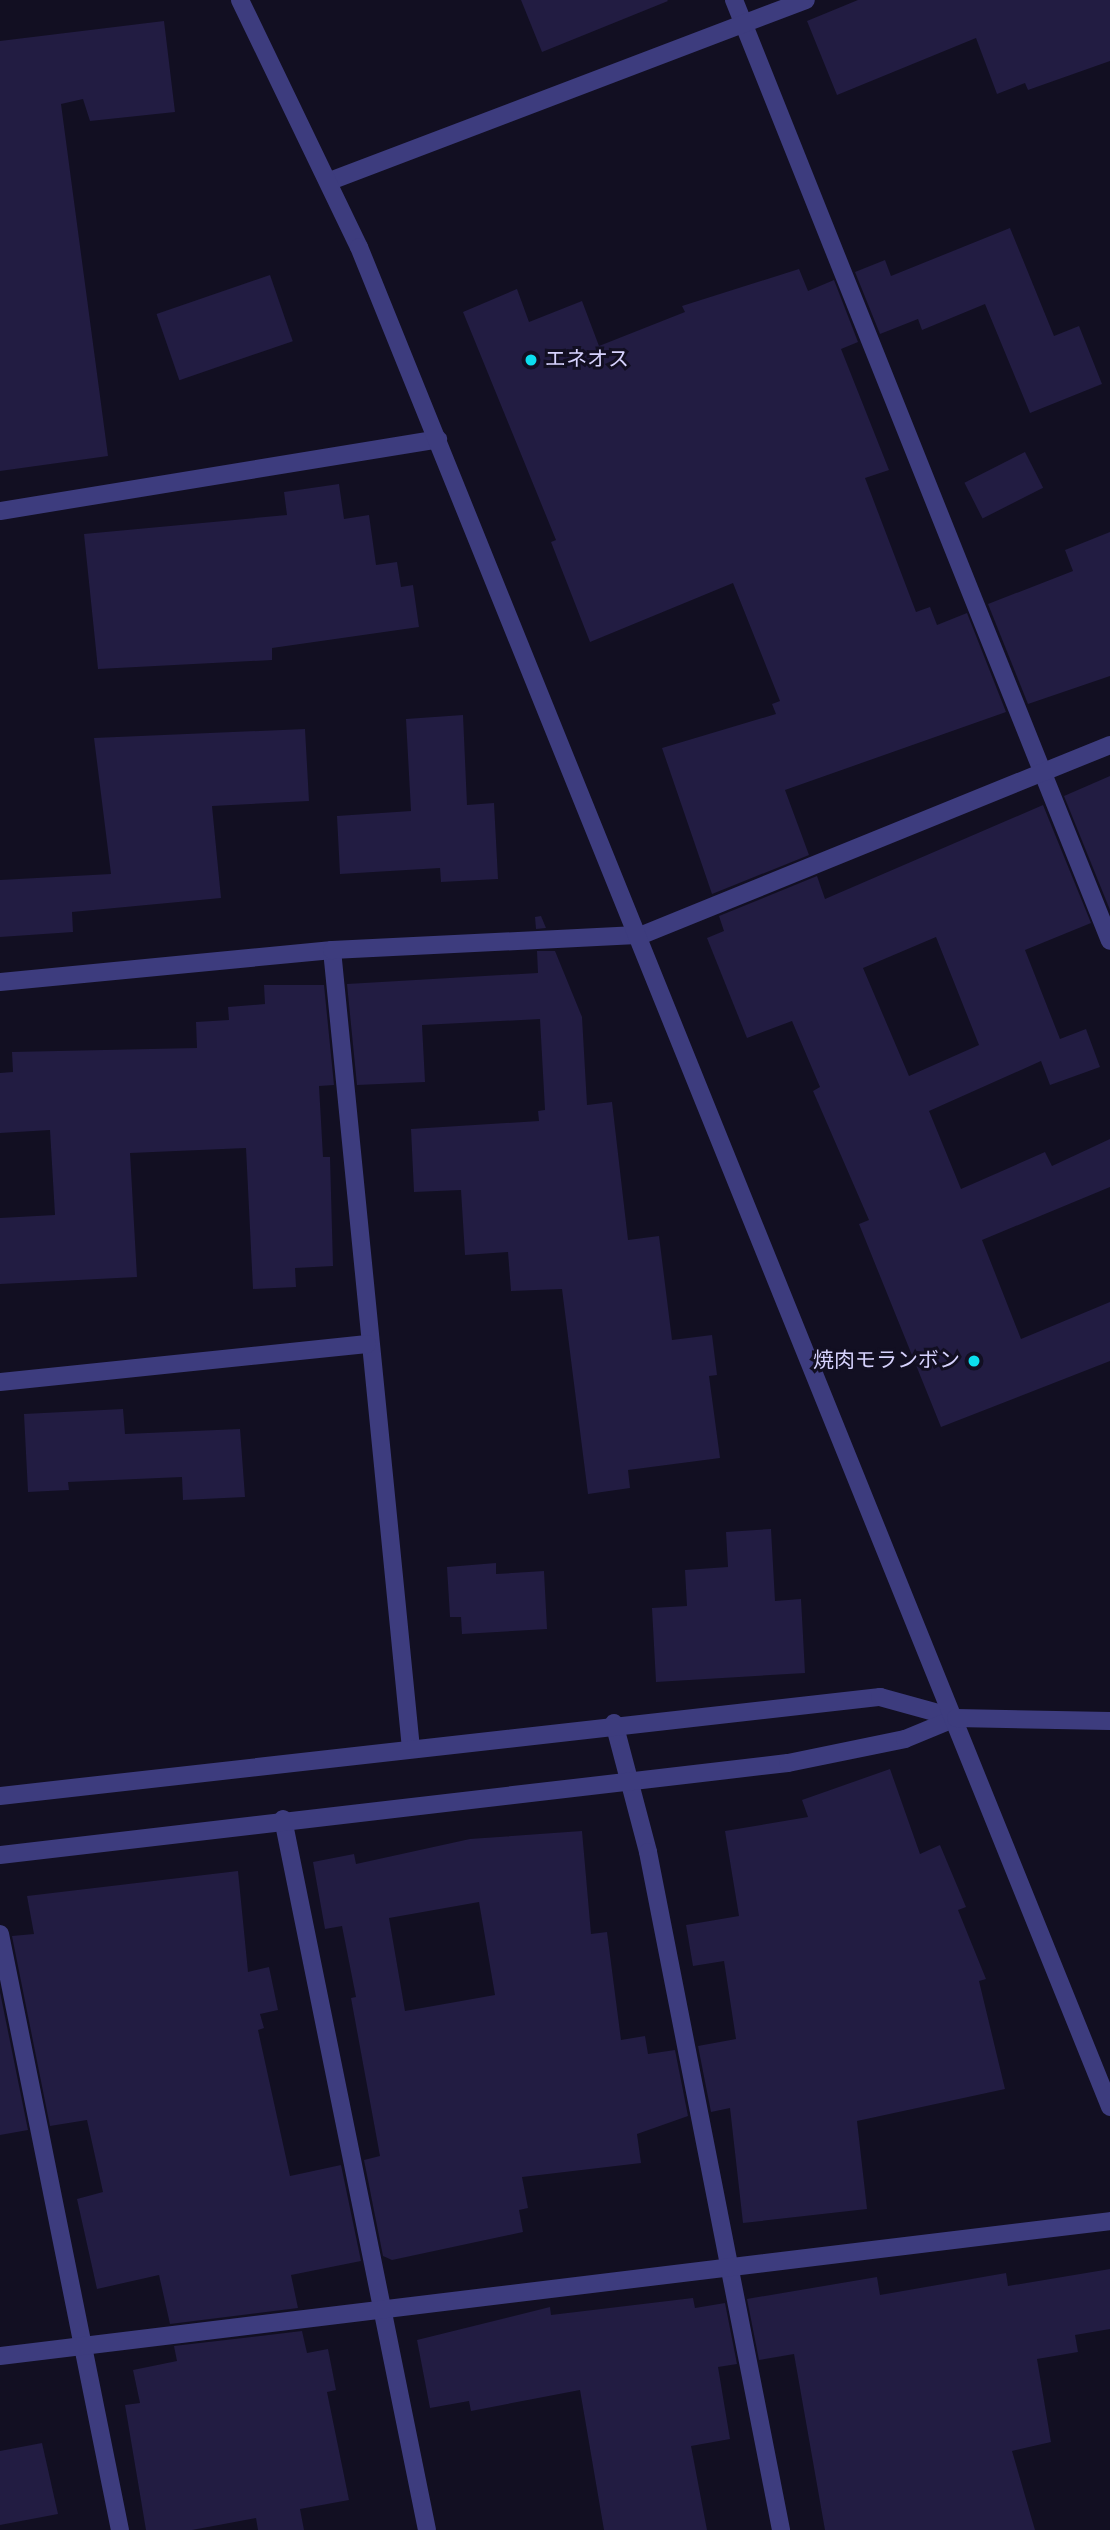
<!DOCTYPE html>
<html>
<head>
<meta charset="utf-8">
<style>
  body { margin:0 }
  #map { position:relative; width:1110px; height:2530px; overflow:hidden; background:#120f22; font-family:"Sofia Sans Condensed","Noto Sans JP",sans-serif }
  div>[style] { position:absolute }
  .building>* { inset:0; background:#221c42; transform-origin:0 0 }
  .minor>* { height:18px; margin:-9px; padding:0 9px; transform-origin:9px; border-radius:9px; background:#3d3c7e }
  .tertiary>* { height:18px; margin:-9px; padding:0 9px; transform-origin:9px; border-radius:9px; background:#3d3c7e }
  .dots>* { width:19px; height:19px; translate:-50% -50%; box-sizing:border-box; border:4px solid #120f22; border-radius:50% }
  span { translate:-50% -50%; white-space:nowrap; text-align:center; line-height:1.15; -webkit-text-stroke:6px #120f22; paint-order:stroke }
  .poi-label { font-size:21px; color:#d6d2fd }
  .left { translate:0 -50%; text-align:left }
  .right { translate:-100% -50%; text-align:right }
</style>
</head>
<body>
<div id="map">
  <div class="building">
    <div style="clip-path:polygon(521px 0,667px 0,668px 1px,542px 52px)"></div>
    <div style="clip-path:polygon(858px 0,1110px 0,1110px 61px,1028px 90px,1025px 83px,997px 94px,976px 38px,837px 95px,807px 21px)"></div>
    <div style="clip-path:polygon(164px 21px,175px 112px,90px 121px,83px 99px,61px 104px,108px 456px,0 471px,0 41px)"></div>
    <div style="clip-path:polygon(1010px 228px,1054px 336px,1079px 326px,1102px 384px,1030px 413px,985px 304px,922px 330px,918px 319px,880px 334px,855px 272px,885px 260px,891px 276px)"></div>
    <div style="clip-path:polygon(799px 269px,808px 291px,834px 280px,858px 342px,841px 349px,889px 470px,865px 478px,916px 612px,930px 607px,937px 625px,967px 613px,1006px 712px,785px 790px,809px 855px,712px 894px,662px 748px,776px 714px,772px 704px,780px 701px,733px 583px,590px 642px,551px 542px,556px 540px,463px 312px,517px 289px,529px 322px,582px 301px,599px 346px,685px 312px,682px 306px)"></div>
    <div style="left:270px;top:275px;width:70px;height:120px;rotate:71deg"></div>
    <div style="left:1025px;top:452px;width:40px;height:68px;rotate:63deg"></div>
    <div style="clip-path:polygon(339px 484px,344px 519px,369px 515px,376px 565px,397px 562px,401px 587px,413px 585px,419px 627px,272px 648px,272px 660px,98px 669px,84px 534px,287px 515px,284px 492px)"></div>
    <div style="clip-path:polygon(1110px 532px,1110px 676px,1028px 704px,988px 604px,1073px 571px,1065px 550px)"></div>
    <div style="clip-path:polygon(463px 715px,467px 805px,494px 803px,498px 879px,441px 882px,440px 868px,340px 874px,337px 816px,411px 811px,406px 719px)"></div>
    <div style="clip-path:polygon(305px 729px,309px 801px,212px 806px,221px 898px,72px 912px,73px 932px,0 937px,0 880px,111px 874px,94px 738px)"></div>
    <div style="clip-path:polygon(1110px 776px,1110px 910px,1064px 796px)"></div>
    <div style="clip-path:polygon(evenodd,1043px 805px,1091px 923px,1025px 950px,1060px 1039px,1086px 1029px,1100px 1067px,1050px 1085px,1041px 1061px,929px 1111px,961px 1189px,1045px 1152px,1052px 1166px,1110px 1139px,1110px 1187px,982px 1240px,1021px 1339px,1110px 1302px,1110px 1361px,941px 1427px,859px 1224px,869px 1220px,813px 1091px,820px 1087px,792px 1021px,747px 1038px,707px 938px,724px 931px,719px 916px,817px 876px,825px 899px,1043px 805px,936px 937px,979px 1045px,909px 1076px,863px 968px,936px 937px)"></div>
    <div style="clip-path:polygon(541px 916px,546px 928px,536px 929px,535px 917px)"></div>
    <div style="clip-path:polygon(537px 951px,555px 951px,582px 1017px,587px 1105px,612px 1102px,628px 1240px,659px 1236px,672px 1340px,712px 1335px,717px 1375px,709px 1376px,720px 1458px,628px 1470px,630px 1488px,588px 1494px,562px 1289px,511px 1291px,508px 1252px,465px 1255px,461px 1190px,414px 1192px,411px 1129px,539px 1121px,538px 1111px,545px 1110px,540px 1019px,422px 1025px,425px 1082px,357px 1085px,347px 984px,538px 973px)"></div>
    <div style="clip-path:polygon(264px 985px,324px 985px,334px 1085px,319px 1086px,323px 1157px,330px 1157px,333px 1266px,295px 1268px,296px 1287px,253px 1289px,246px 1148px,130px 1153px,137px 1277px,0 1284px,0 1218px,55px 1215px,50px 1130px,0 1133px,0 1073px,13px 1072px,12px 1052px,197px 1048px,196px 1022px,229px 1020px,228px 1007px,265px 1004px)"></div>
    <div style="clip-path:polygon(123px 1409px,125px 1434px,240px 1429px,245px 1497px,183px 1500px,182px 1477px,68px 1482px,69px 1490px,28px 1492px,24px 1414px)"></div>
    <div style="clip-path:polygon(771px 1529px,775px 1601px,801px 1599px,805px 1673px,656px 1682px,652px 1608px,687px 1606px,685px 1570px,728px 1567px,726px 1532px)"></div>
    <div style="clip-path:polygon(496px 1563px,496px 1574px,544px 1571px,547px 1629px,462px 1634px,461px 1617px,450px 1617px,447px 1567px)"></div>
    <div style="clip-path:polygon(890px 1769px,920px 1854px,940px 1845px,966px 1907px,958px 1910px,986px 1979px,979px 1981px,1005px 2089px,857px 2121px,867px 2209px,743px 2223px,730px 2108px,711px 2112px,698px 2046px,736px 2039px,724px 1961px,693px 1966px,686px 1925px,739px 1916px,725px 1831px,808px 1817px,802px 1800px)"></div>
    <div style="clip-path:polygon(evenodd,582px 1831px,591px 1934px,607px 1932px,621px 2040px,645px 2036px,648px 2054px,675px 2050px,688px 2116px,637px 2134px,641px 2163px,522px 2177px,528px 2208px,519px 2210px,523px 2232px,392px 2260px,383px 2256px,364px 2160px,380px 2156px,351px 1998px,356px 1997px,342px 1926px,325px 1929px,313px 1862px,354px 1854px,356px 1864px,470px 1839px,582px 1831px,479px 1902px,495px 1995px,405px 2011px,389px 1918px,479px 1902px)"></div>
    <div style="clip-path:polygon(238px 1871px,248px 1972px,269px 1967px,278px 2010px,260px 2014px,264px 2028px,258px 2030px,290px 2176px,341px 2165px,361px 2261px,291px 2275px,298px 2308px,170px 2324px,159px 2275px,97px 2289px,77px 2199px,103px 2192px,87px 2120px,50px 2126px,12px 1936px,34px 1934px,27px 1896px)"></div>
    <div style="clip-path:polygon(0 1992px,28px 2130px,0 2135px)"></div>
    <div style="clip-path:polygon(1110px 2269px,1110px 2329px,1075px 2335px,1078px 2352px,1037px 2359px,1051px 2442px,1012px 2451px,1035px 2530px,825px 2530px,794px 2354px,759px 2360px,747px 2299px,877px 2277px,880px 2295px,1006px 2273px,1008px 2286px)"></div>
    <div style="clip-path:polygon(693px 2298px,695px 2308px,725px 2303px,737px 2364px,718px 2367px,730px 2439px,691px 2446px,707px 2530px,604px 2530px,580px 2390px,471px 2411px,469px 2401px,430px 2408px,417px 2340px,550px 2307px,551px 2315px)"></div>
    <div style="clip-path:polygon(302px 2331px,307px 2353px,328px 2349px,336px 2390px,327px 2392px,349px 2500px,300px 2509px,304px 2530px,258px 2530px,256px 2518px,192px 2530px,146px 2530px,125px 2405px,140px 2403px,133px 2370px,177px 2361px,174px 2346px)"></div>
    <div style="clip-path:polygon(42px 2443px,58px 2514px,0 2525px,0 2451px)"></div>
  </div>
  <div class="minor">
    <div style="left:734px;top:0;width:1013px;rotate:68.22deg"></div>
    <div style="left:330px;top:181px;width:509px;rotate:-20.82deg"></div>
    <div style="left:0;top:511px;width:444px;rotate:-9.3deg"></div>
    <div style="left:332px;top:950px;width:803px;rotate:84.35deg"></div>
    <div style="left:0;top:982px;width:334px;rotate:-5.5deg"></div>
    <div style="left:332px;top:950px;width:310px;rotate:-2.8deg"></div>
    <div style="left:642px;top:935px;width:505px;rotate:-22.1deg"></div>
    <div style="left:0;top:1382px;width:369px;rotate:-5.9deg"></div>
    <div style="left:614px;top:1723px;width:133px;rotate:75.2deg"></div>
    <div style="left:648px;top:1852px;width:691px;rotate:78.9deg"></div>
    <div style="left:0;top:1796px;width:886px;rotate:-6.42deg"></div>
    <div style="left:880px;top:1697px;width:79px;rotate:15.4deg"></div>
    <div style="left:283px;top:1819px;width:725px;rotate:78.55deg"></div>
    <div style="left:0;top:1855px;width:793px;rotate:-6.66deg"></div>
    <div style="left:788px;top:1763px;width:119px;rotate:-11.6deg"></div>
    <div style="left:905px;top:1739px;width:55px;rotate:-22.4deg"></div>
    <div style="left:0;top:1934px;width:608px;rotate:78.62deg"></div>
    <div style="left:0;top:2356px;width:1118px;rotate:-6.93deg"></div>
  </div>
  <div class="tertiary">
    <div style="left:240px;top:0;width:274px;rotate:64.3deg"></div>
    <div style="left:359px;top:247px;width:2006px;rotate:68.01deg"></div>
    <div style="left:956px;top:1718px;width:154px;rotate:1.1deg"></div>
  </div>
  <div class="dots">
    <div style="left:531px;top:360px;background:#0cdeee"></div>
    <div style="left:974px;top:1361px;background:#0cdeee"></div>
  </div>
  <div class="poi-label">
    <span class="left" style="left:545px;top:360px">エネオス</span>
    <span class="right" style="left:960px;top:1361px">焼肉モランボン</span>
  </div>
</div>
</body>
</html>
